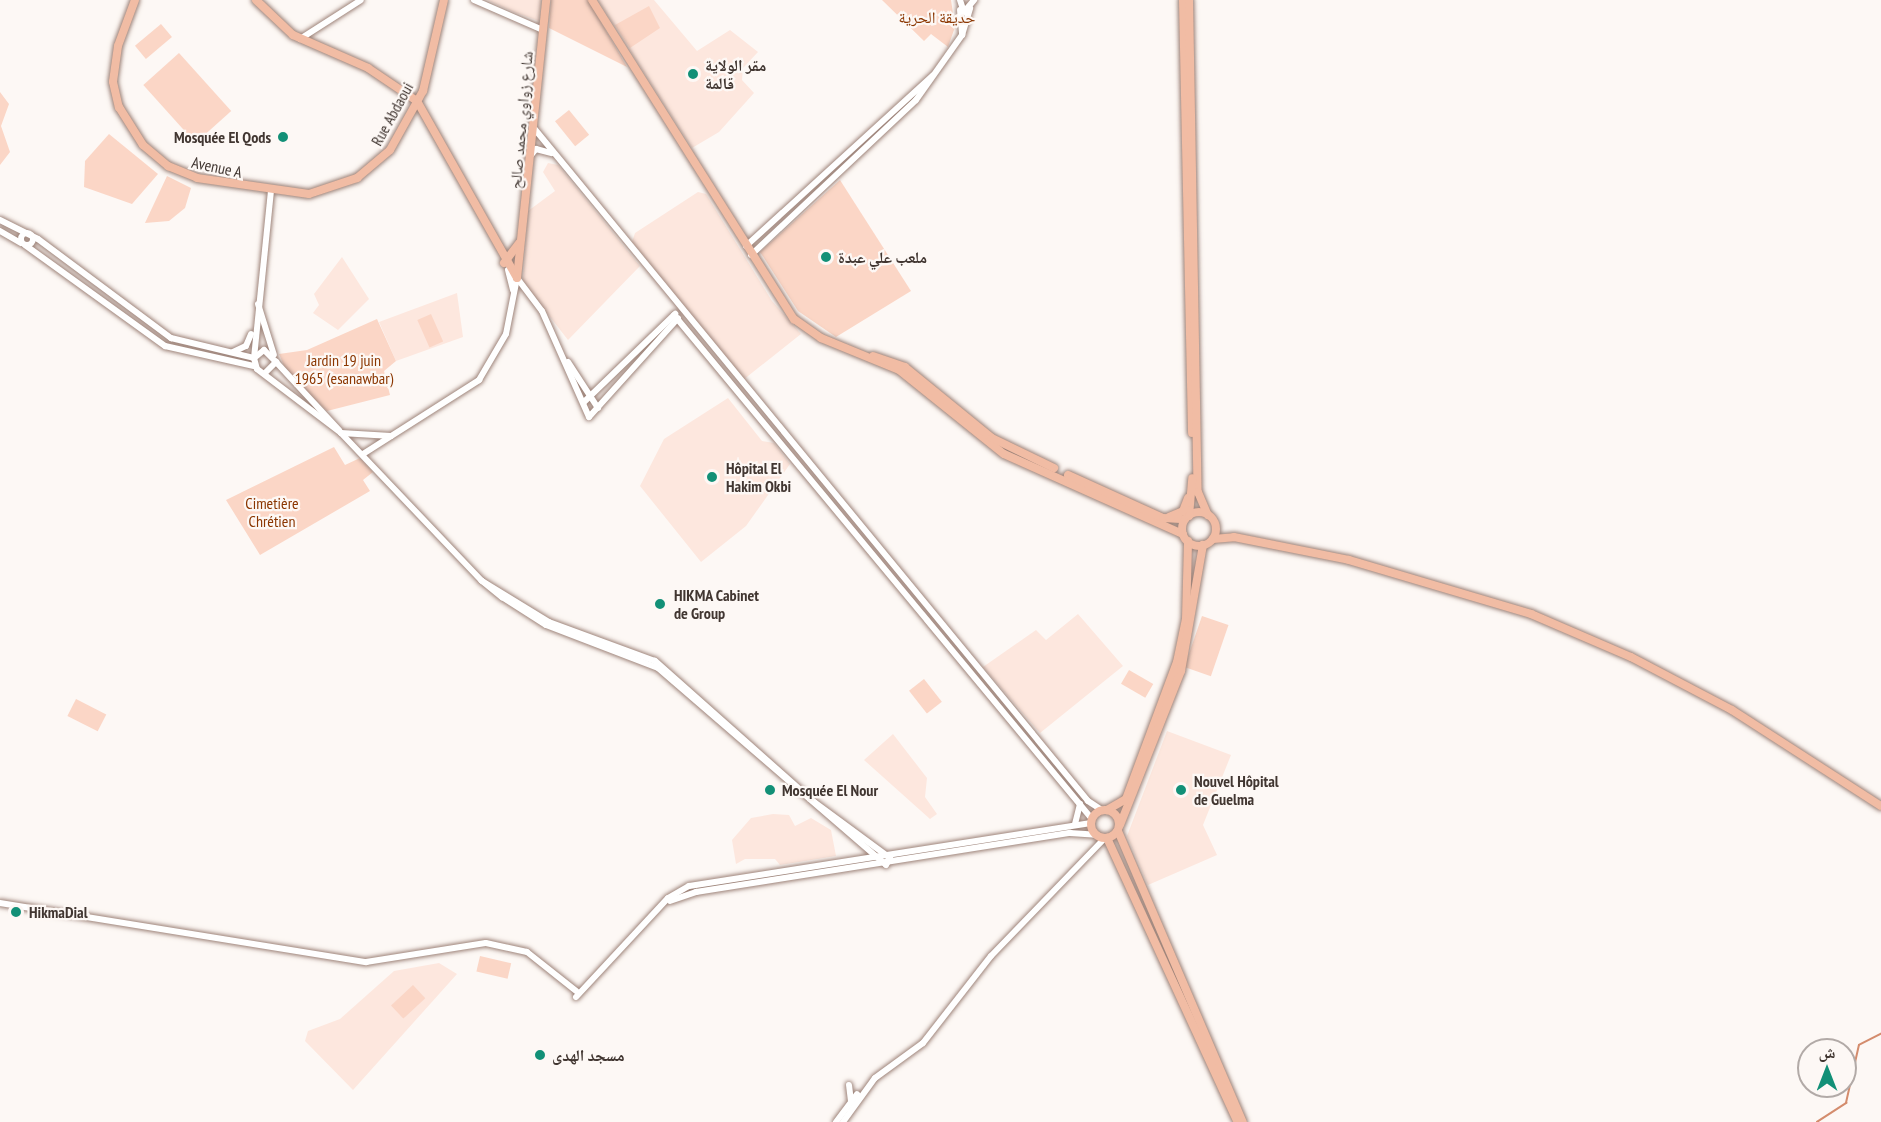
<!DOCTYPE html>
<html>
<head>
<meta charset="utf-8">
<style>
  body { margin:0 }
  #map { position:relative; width:1881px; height:1122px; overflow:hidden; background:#fdf8f5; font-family:"PT Sans Narrow","Noto Naskh Arabic",sans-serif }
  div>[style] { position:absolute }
  .built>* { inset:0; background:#fde7de }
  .green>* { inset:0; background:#fbd6c6; transform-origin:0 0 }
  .stream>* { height:1.5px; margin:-0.75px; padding:0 0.75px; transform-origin:0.75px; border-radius:0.75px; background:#d48c6d }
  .roads { filter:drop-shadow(0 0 2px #9e847a) drop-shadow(0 0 2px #9e847a) }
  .minor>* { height:6px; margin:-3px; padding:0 3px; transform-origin:3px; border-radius:3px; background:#fff }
  .minor>.ring { margin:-3px; padding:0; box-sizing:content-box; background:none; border:6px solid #fff; border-radius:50% }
  .major>* { height:8px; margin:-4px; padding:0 4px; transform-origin:4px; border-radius:4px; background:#f1bca4 }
  .major>.ring { margin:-4px; padding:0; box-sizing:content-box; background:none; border:8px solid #f1bca4; border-radius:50% }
  .dots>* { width:16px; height:16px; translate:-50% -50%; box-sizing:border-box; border:3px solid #fdf8f5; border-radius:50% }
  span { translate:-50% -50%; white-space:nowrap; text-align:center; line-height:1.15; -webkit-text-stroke:4.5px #fdf8f5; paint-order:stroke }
  .park-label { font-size:16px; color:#8b3601 }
  .poi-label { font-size:16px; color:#413631; font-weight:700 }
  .left { translate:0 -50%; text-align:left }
  .right { translate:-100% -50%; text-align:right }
  .street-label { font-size:16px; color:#413631 }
  .north { position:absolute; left:1797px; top:1038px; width:60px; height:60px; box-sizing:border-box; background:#fdf8f5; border:2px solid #b2aaa7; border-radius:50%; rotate:0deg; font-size:16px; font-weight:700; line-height:24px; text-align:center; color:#413631 }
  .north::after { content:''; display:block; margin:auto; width:21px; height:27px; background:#129077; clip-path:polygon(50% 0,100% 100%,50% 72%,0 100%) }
</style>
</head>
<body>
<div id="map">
  <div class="built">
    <div style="clip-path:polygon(487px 0,541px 0,539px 21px,516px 13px)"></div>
    <div style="clip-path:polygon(598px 0,654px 0,697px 51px,730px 30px,758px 52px,743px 68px,742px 80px,754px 93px,719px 132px,692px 148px)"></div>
    <div style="clip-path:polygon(548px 163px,558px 165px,640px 266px,568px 340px,523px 282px,528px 211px,555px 191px,543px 172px)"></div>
    <div style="clip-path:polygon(698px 192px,706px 194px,772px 301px,801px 334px,743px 380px,632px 242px,635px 233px)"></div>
    <div style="clip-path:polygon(342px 257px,369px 299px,338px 330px,313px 313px,319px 305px,314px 294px)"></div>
    <div style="clip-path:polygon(457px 293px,463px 337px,396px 361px,379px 322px)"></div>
    <div style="clip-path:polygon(728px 398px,762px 441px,774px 443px,790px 464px,746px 526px,701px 562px,640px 486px,664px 439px)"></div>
    <div style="clip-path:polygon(1078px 614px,1123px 666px,1040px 733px,983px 667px,1036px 630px,1046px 640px)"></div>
    <div style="clip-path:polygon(1167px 731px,1231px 755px,1203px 825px,1217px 855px,1148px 885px,1127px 836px)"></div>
    <div style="clip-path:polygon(893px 734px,927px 778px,925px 797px,937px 814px,930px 819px,864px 760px)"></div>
    <div style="clip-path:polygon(773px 814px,789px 815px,795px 826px,811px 818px,831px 830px,836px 856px,780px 865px,775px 859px,745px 859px,736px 864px,732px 840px,751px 818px)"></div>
    <div style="clip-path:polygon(439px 963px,457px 974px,353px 1090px,305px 1041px,308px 1031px,340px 1019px,394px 971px)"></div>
  </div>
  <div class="green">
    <div style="clip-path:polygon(551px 0,588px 0,627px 67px,549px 28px)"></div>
    <div style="clip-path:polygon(882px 0,951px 0,955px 27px,948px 47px,931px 34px,924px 41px)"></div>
    <div style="clip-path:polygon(649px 6px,660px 28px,630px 48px,615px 25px)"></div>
    <div style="left:161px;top:24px;width:17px;height:34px;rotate:50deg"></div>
    <div style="left:179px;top:53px;width:78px;height:48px;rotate:48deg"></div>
    <div style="clip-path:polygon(0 92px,9px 104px,1px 126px,10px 152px,0 165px)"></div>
    <div style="left:569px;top:110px;width:32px;height:18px;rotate:51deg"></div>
    <div style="clip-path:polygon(109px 134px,158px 174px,132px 204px,84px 187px,85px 161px)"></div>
    <div style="clip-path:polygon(167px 176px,191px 188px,185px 208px,169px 221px,145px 223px)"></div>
    <div style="clip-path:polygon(840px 180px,911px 291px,836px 337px,798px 311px,760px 252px)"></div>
    <div style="left:431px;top:314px;width:30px;height:15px;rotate:66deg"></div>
    <div style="clip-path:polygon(377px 319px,396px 361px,384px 371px,390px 395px,327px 411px,287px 373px,279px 354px,307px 350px)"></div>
    <div style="clip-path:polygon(334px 447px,345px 465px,360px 458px,373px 472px,363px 480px,370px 491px,260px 555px,226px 500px)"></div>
    <div style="left:1202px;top:616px;width:28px;height:54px;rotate:19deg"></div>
    <div style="left:1129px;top:670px;width:28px;height:16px;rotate:30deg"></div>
    <div style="left:924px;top:679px;width:29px;height:19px;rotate:52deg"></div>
    <div style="left:76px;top:699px;width:34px;height:19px;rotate:27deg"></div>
    <div style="left:480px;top:956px;width:32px;height:16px;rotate:13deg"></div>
    <div style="left:413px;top:985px;width:18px;height:30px;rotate:47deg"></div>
  </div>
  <div class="stream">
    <div style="left:1817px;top:1122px;width:35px;rotate:-33deg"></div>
    <div style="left:1846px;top:1103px;width:59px;rotate:-77.4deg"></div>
    <div style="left:1859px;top:1045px;width:25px;rotate:-27deg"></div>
  </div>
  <div class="roads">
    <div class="minor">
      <div style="left:474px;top:0;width:75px;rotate:23.5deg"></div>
      <div style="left:960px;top:0;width:13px;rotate:72deg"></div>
      <div style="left:964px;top:12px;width:16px;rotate:-50deg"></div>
      <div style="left:960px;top:10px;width:25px;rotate:85deg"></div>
      <div style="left:962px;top:35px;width:28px;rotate:-73deg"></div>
      <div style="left:300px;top:39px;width:72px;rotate:-32.6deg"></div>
      <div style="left:533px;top:127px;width:873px;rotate:50.53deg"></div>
      <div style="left:1088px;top:801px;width:17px;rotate:33deg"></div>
      <div style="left:531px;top:155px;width:8px;rotate:-50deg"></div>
      <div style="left:536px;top:149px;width:16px;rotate:15deg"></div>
      <div style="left:0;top:220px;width:42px;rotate:26.6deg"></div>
      <div style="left:38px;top:239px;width:166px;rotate:36.7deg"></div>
      <div style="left:171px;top:338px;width:85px;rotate:13.5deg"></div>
      <div style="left:254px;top:358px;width:168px;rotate:-84.2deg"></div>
      <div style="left:0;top:231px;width:24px;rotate:30deg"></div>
      <div class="ring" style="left:21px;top:233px;width:6px;height:6px"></div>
      <div style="left:25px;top:245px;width:173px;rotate:35.8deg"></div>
      <div style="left:165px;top:346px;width:91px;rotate:12.7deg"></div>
      <div style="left:746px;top:246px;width:253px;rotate:-42.4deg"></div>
      <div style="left:751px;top:255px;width:226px;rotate:-43.2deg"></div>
      <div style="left:916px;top:100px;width:80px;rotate:-54.7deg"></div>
      <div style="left:508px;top:270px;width:21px;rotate:76deg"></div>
      <div style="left:517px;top:278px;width:41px;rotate:52.9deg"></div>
      <div style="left:542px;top:311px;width:116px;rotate:66.1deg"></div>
      <div style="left:589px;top:417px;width:133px;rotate:-48deg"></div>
      <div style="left:258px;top:304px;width:53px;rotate:72.6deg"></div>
      <div style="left:674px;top:315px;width:655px;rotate:50.33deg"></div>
      <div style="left:233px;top:352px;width:14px;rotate:-25deg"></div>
      <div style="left:246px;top:346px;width:13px;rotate:-67deg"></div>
      <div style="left:276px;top:362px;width:93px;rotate:47.2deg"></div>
      <div style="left:568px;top:362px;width:55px;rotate:56.9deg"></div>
      <div style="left:265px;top:373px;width:16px;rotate:-45deg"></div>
      <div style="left:276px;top:362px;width:17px;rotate:-135deg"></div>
      <div style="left:264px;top:350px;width:13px;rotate:141deg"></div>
      <div style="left:254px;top:358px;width:11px;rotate:75deg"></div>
      <div style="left:257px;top:369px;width:106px;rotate:37.3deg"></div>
      <div style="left:341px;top:433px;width:204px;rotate:46.4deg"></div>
      <div style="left:482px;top:581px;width:26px;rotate:39deg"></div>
      <div style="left:502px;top:597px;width:52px;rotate:32.5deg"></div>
      <div style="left:546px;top:625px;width:120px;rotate:21deg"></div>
      <div style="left:658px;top:668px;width:301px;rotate:40.8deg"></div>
      <div style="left:886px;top:865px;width:8px;rotate:-60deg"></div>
      <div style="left:890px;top:858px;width:94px;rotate:-143.6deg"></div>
      <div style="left:814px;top:802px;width:213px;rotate:-138.4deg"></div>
      <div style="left:655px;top:661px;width:113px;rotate:-159.8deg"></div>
      <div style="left:549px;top:622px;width:79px;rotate:-148.5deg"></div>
      <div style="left:584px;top:402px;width:127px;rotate:-44deg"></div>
      <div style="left:341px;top:433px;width:50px;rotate:3.4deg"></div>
      <div style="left:363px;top:454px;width:138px;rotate:-32.5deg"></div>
      <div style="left:479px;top:380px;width:53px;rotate:-59.6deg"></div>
      <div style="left:506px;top:334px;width:57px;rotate:-78.9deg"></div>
      <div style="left:1075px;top:824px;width:21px;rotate:-76deg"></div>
      <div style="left:670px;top:901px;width:28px;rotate:-19deg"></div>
      <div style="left:696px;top:892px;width:379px;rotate:-9deg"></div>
      <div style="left:1070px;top:833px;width:26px;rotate:4deg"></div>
      <div style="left:0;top:903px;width:371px;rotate:9.2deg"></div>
      <div style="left:366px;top:962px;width:121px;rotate:-9deg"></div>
      <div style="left:486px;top:943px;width:42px;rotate:12.4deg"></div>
      <div style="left:527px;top:952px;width:63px;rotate:38.5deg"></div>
      <div style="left:576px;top:997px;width:135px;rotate:-47.1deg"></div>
      <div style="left:668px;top:898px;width:24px;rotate:-30deg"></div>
      <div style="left:689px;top:886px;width:407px;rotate:-8.9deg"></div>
      <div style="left:849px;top:1085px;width:17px;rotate:83deg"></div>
      <div style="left:836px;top:1122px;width:35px;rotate:-53deg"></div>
      <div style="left:843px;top:1122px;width:54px;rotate:-54deg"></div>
      <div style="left:875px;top:1078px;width:59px;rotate:-36.1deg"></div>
      <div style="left:923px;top:1043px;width:110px;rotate:-52deg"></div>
      <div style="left:991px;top:956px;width:164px;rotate:-46deg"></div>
    </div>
    <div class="major">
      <div style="left:135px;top:0;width:49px;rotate:110.3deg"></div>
      <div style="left:118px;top:46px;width:36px;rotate:98deg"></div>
      <div style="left:113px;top:82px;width:26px;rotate:77deg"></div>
      <div style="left:119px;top:107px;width:45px;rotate:57.7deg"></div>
      <div style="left:143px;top:145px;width:33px;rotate:40deg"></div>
      <div style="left:168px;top:166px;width:31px;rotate:22deg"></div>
      <div style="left:197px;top:178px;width:113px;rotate:8.1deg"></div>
      <div style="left:309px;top:194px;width:51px;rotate:-18.4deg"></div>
      <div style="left:357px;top:178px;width:43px;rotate:-40.3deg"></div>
      <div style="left:390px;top:150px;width:68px;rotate:-60.8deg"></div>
      <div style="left:423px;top:91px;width:93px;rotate:-77deg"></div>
      <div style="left:256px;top:0;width:51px;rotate:43.4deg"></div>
      <div style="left:293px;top:35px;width:82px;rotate:23.7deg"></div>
      <div style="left:368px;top:68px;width:59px;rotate:34deg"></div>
      <div style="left:417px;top:101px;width:203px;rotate:60.5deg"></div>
      <div style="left:592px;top:0;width:378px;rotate:57.7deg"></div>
      <div style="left:794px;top:319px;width:33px;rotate:35deg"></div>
      <div style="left:821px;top:338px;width:84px;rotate:22.3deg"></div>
      <div style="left:899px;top:370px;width:134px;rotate:38.7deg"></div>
      <div style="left:1004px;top:454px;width:196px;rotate:24.1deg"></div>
      <div style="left:1183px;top:0;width:433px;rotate:88.8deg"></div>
      <div style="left:1189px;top:0;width:492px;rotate:89deg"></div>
      <div style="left:1198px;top:492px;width:25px;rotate:67deg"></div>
      <div style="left:504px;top:263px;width:25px;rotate:-53deg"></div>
      <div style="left:517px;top:278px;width:280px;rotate:-84deg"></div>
      <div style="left:873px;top:356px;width:34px;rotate:19deg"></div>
      <div style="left:905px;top:367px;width:112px;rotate:39.2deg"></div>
      <div style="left:992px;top:438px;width:69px;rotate:25.8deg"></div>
      <div style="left:1068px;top:475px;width:104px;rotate:24.4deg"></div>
      <div style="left:1163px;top:518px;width:22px;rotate:3deg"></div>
      <div class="ring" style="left:1182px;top:512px;width:26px;height:26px"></div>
      <div style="left:1189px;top:516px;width:38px;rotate:-85deg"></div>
      <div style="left:1169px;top:517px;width:15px;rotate:-23deg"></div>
      <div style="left:1183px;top:511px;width:14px;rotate:-69deg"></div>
      <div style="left:1213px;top:539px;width:21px;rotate:-5deg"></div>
      <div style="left:1234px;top:537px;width:117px;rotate:11.3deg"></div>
      <div style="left:1349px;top:560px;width:190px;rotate:16.5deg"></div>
      <div style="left:1531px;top:614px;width:109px;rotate:23.3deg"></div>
      <div style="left:1631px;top:657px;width:114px;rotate:27.7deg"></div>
      <div style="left:1732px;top:710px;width:177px;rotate:32.8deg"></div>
      <div class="ring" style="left:1091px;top:810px;width:20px;height:20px"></div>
      <div style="left:1107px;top:810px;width:22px;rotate:-30deg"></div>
      <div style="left:1126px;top:799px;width:146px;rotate:-69.6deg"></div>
      <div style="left:1177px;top:662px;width:44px;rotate:-78.2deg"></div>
      <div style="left:1186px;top:619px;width:78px;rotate:-88.5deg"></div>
      <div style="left:1120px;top:825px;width:166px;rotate:-68.4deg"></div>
      <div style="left:1181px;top:671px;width:128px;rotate:-80.1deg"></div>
      <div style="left:1118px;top:831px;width:317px;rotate:66.8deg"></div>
      <div style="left:1107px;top:838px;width:311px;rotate:65.3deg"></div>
    </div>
  </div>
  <div class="dots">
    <div style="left:693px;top:74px;background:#129077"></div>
    <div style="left:283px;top:137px;background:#129077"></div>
    <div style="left:826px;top:257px;background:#129077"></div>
    <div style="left:712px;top:477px;background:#129077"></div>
    <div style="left:660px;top:604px;background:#129077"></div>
    <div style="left:770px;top:790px;background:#129077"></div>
    <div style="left:1181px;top:790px;background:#129077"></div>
    <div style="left:16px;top:912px;background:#129077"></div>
    <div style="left:540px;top:1055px;background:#129077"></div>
  </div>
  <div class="park-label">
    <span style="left:937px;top:17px">حديقة الحرية</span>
    <span style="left:344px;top:369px">Jardin 19 juin<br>1965 (esanawbar)</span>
    <span style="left:272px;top:512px">Cimetière<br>Chrétien</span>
  </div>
  <div class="poi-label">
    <span class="left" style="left:705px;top:74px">مقر الولاية<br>قالمة</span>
    <span class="right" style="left:271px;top:137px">Mosquée El Qods</span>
    <span class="left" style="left:838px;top:257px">ملعب علي عبدة</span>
    <span class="left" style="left:726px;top:477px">Hôpital El<br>Hakim Okbi</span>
    <span class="left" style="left:674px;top:604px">HIKMA Cabinet<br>de Group</span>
    <span class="left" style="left:1194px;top:790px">Nouvel Hôpital<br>de Guelma</span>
    <span class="left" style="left:782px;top:790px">Mosquée El Nour</span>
    <span class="left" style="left:29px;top:912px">HikmaDial</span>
    <span class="left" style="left:552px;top:1055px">مسجد الهدى</span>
  </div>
  <div class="street-label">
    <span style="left:392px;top:114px;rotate:-61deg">Rue Abdaoui</span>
    <span style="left:521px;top:120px;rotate:-85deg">شارع زواوي محمد صالح</span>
    <span style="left:217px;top:167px;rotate:12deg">Avenue A</span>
  </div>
  <div class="north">ش</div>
</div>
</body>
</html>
